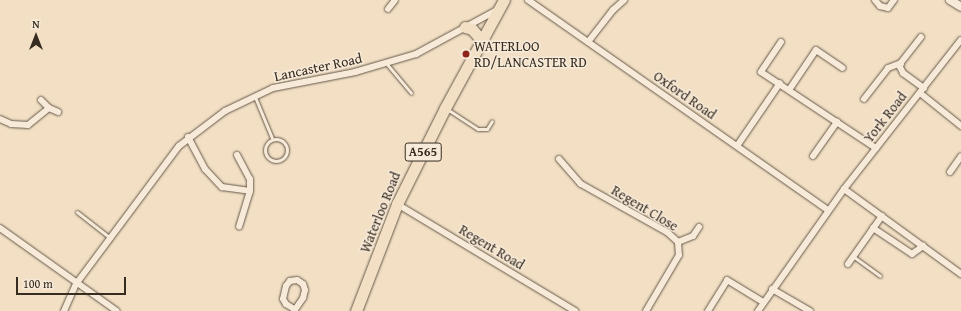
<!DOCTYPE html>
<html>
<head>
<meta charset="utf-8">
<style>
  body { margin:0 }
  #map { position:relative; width:961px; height:311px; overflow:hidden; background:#f2dfc4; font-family:"Gentium Book Plus",serif }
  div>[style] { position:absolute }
  .roads { filter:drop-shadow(0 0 1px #655949) drop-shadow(0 0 1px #655949) }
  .lane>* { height:3px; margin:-1.5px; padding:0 1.5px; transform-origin:1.5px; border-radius:1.5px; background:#f7ead9 }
  .lane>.ring { margin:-1.5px; padding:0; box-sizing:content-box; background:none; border:3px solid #f7ead9; border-radius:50% }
  .street>* { height:6px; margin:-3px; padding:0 3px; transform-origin:3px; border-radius:3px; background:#f7ead9 }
  .secondary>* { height:8px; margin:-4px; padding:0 4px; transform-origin:4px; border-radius:4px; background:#f7ead9 }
  .highway>* { height:11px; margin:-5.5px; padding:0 5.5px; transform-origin:5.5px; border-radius:5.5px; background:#f2dfc4 }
  .dots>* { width:11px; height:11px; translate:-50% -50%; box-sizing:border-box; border:2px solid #f7ead9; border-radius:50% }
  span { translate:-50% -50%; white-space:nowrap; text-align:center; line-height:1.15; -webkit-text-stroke:3px #f7ead9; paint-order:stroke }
  .shield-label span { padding:1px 3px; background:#f7ead9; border:1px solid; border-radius:3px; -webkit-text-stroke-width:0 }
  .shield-label { font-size:13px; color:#362c20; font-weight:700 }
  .poi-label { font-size:14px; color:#362c20 }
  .left { translate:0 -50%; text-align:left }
  .street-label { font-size:14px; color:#362c20 }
  .north { position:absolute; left:16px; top:16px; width:40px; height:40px; -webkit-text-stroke:3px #f7ead9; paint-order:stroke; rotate:0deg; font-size:11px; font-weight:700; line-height:16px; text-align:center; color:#362c20 }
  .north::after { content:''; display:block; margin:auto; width:14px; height:18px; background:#362c20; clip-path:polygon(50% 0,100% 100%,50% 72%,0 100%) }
  .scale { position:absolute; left:16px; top:277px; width:110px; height:18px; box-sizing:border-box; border:2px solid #362c20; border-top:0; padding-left:5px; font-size:12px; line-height:14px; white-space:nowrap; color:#362c20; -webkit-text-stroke:3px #f7ead9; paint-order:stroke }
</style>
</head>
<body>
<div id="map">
  <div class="roads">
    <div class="lane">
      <div style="left:386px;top:63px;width:39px;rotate:50deg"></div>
      <div style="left:255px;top:97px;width:44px;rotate:67.5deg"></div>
      <div style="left:447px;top:109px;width:37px;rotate:33deg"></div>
      <div style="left:478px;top:129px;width:9px"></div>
      <div style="left:487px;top:129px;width:9px;rotate:-58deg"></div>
      <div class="ring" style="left:265px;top:139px;width:19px;height:19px"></div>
      <div style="left:77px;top:212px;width:41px;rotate:38deg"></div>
      <div style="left:854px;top:257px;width:32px;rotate:36deg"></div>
    </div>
    <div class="street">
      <div style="left:528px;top:0;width:366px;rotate:35deg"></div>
      <div style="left:875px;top:0;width:8px;rotate:50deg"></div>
      <div style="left:880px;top:6px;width:8px;rotate:14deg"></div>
      <div style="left:888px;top:8px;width:10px;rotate:-53deg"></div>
      <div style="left:388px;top:9px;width:11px;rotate:-52deg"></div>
      <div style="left:921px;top:37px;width:33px;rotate:128deg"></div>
      <div style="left:901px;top:63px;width:4px;rotate:104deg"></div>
      <div style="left:900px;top:67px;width:7px;rotate:63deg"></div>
      <div style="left:903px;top:73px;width:26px;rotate:36deg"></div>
      <div style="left:588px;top:42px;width:41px;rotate:-52deg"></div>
      <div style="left:613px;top:10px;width:15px;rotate:-42deg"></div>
      <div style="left:781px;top:42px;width:36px;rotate:124deg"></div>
      <div style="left:761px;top:72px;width:138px;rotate:33.5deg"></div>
      <div style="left:789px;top:90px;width:48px;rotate:-56deg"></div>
      <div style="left:816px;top:50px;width:32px;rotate:34deg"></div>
      <div style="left:920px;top:93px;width:53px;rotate:38.8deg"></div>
      <div style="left:864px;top:99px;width:39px;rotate:-52deg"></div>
      <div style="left:888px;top:68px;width:14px;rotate:-21deg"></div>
      <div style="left:41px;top:100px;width:11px;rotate:45deg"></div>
      <div style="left:49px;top:108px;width:10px;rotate:24deg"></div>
      <div style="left:0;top:119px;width:12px;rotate:24deg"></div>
      <div style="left:11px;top:124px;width:17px;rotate:3deg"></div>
      <div style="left:28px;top:125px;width:27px;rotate:-39deg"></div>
      <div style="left:188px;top:137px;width:36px;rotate:62deg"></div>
      <div style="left:205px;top:169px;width:25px;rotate:47deg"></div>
      <div style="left:222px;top:187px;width:28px;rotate:8deg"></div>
      <div style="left:737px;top:146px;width:76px;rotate:-55.7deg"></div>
      <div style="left:237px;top:155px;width:27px;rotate:62deg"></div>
      <div style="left:250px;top:179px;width:12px;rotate:90deg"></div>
      <div style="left:250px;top:191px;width:37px;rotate:107deg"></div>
      <div style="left:813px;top:156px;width:42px;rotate:-54.8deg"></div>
      <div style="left:559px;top:159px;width:33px;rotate:49deg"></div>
      <div style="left:581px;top:184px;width:98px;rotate:29.2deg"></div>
      <div style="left:667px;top:232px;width:15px;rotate:42deg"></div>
      <div style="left:678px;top:242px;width:13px;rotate:86deg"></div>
      <div style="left:679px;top:255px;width:65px;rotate:120.5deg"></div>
      <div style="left:950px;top:172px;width:19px;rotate:-55deg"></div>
      <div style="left:844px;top:189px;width:145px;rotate:36deg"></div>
      <div style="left:397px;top:204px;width:208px;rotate:31deg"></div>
      <div style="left:0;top:228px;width:143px;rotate:35.4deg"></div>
      <div style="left:873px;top:228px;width:47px;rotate:33.7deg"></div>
      <div style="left:912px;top:254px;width:14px;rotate:-36deg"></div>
      <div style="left:678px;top:242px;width:16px;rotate:-22deg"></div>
      <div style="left:693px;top:236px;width:11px;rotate:-56deg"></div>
      <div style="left:848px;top:264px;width:59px;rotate:-54.7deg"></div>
      <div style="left:772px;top:289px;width:44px;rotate:30.1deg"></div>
      <div style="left:64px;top:311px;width:30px;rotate:-66deg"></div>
      <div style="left:76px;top:284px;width:172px;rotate:-53.3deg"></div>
      <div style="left:179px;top:146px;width:58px;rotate:-37.3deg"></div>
      <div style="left:225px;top:111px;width:53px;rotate:-25.6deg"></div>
      <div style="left:273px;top:88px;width:84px;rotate:-11deg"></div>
      <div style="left:355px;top:72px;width:64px;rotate:-16.4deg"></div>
      <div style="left:416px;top:54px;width:92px;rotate:-28.5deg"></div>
      <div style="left:294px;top:311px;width:16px;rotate:-55deg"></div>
      <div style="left:303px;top:298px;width:8px;rotate:-76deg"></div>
      <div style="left:305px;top:290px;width:6px;rotate:-108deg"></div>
      <div style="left:303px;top:284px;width:7px;rotate:-146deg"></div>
      <div style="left:297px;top:280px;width:7px;rotate:172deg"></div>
      <div style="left:290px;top:281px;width:6px;rotate:129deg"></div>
      <div style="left:286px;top:286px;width:13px;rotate:103deg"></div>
      <div style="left:283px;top:299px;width:6px;rotate:59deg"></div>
      <div style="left:286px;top:304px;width:9px;rotate:32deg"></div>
      <div style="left:708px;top:311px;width:36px;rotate:-58deg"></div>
      <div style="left:727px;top:280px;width:42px;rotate:31.4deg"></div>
      <div style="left:758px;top:311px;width:149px;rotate:-54.8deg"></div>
      <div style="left:844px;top:189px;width:189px;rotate:-51.9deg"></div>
    </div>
    <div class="secondary">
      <div style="left:950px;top:0;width:13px;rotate:32deg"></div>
    </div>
    <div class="highway">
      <div style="left:465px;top:27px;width:7px;rotate:16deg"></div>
      <div style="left:472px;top:29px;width:16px;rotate:50deg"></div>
      <div style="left:356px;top:311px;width:115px;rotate:-69deg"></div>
      <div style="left:397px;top:204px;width:107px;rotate:-63.4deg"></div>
      <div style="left:445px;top:108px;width:123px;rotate:-61.4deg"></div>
    </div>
  </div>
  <div class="dots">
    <div style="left:466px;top:54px;background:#8f2418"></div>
  </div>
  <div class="shield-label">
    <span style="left:423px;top:152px">A565</span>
  </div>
  <div class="poi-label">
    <span class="left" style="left:474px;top:54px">WATERLOO<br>RD/LANCASTER RD</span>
  </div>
  <div class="street-label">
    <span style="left:318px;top:67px;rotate:-12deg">Lancaster Road</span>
    <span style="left:685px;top:95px;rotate:35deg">Oxford Road</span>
    <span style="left:885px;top:117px;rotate:-52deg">York Road</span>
    <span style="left:645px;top:208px;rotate:31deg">Regent Close</span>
    <span style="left:380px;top:212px;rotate:-68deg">Waterloo Road</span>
    <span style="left:492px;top:247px;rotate:31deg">Regent Road</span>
  </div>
  <div class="north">N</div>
  <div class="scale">100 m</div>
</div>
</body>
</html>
